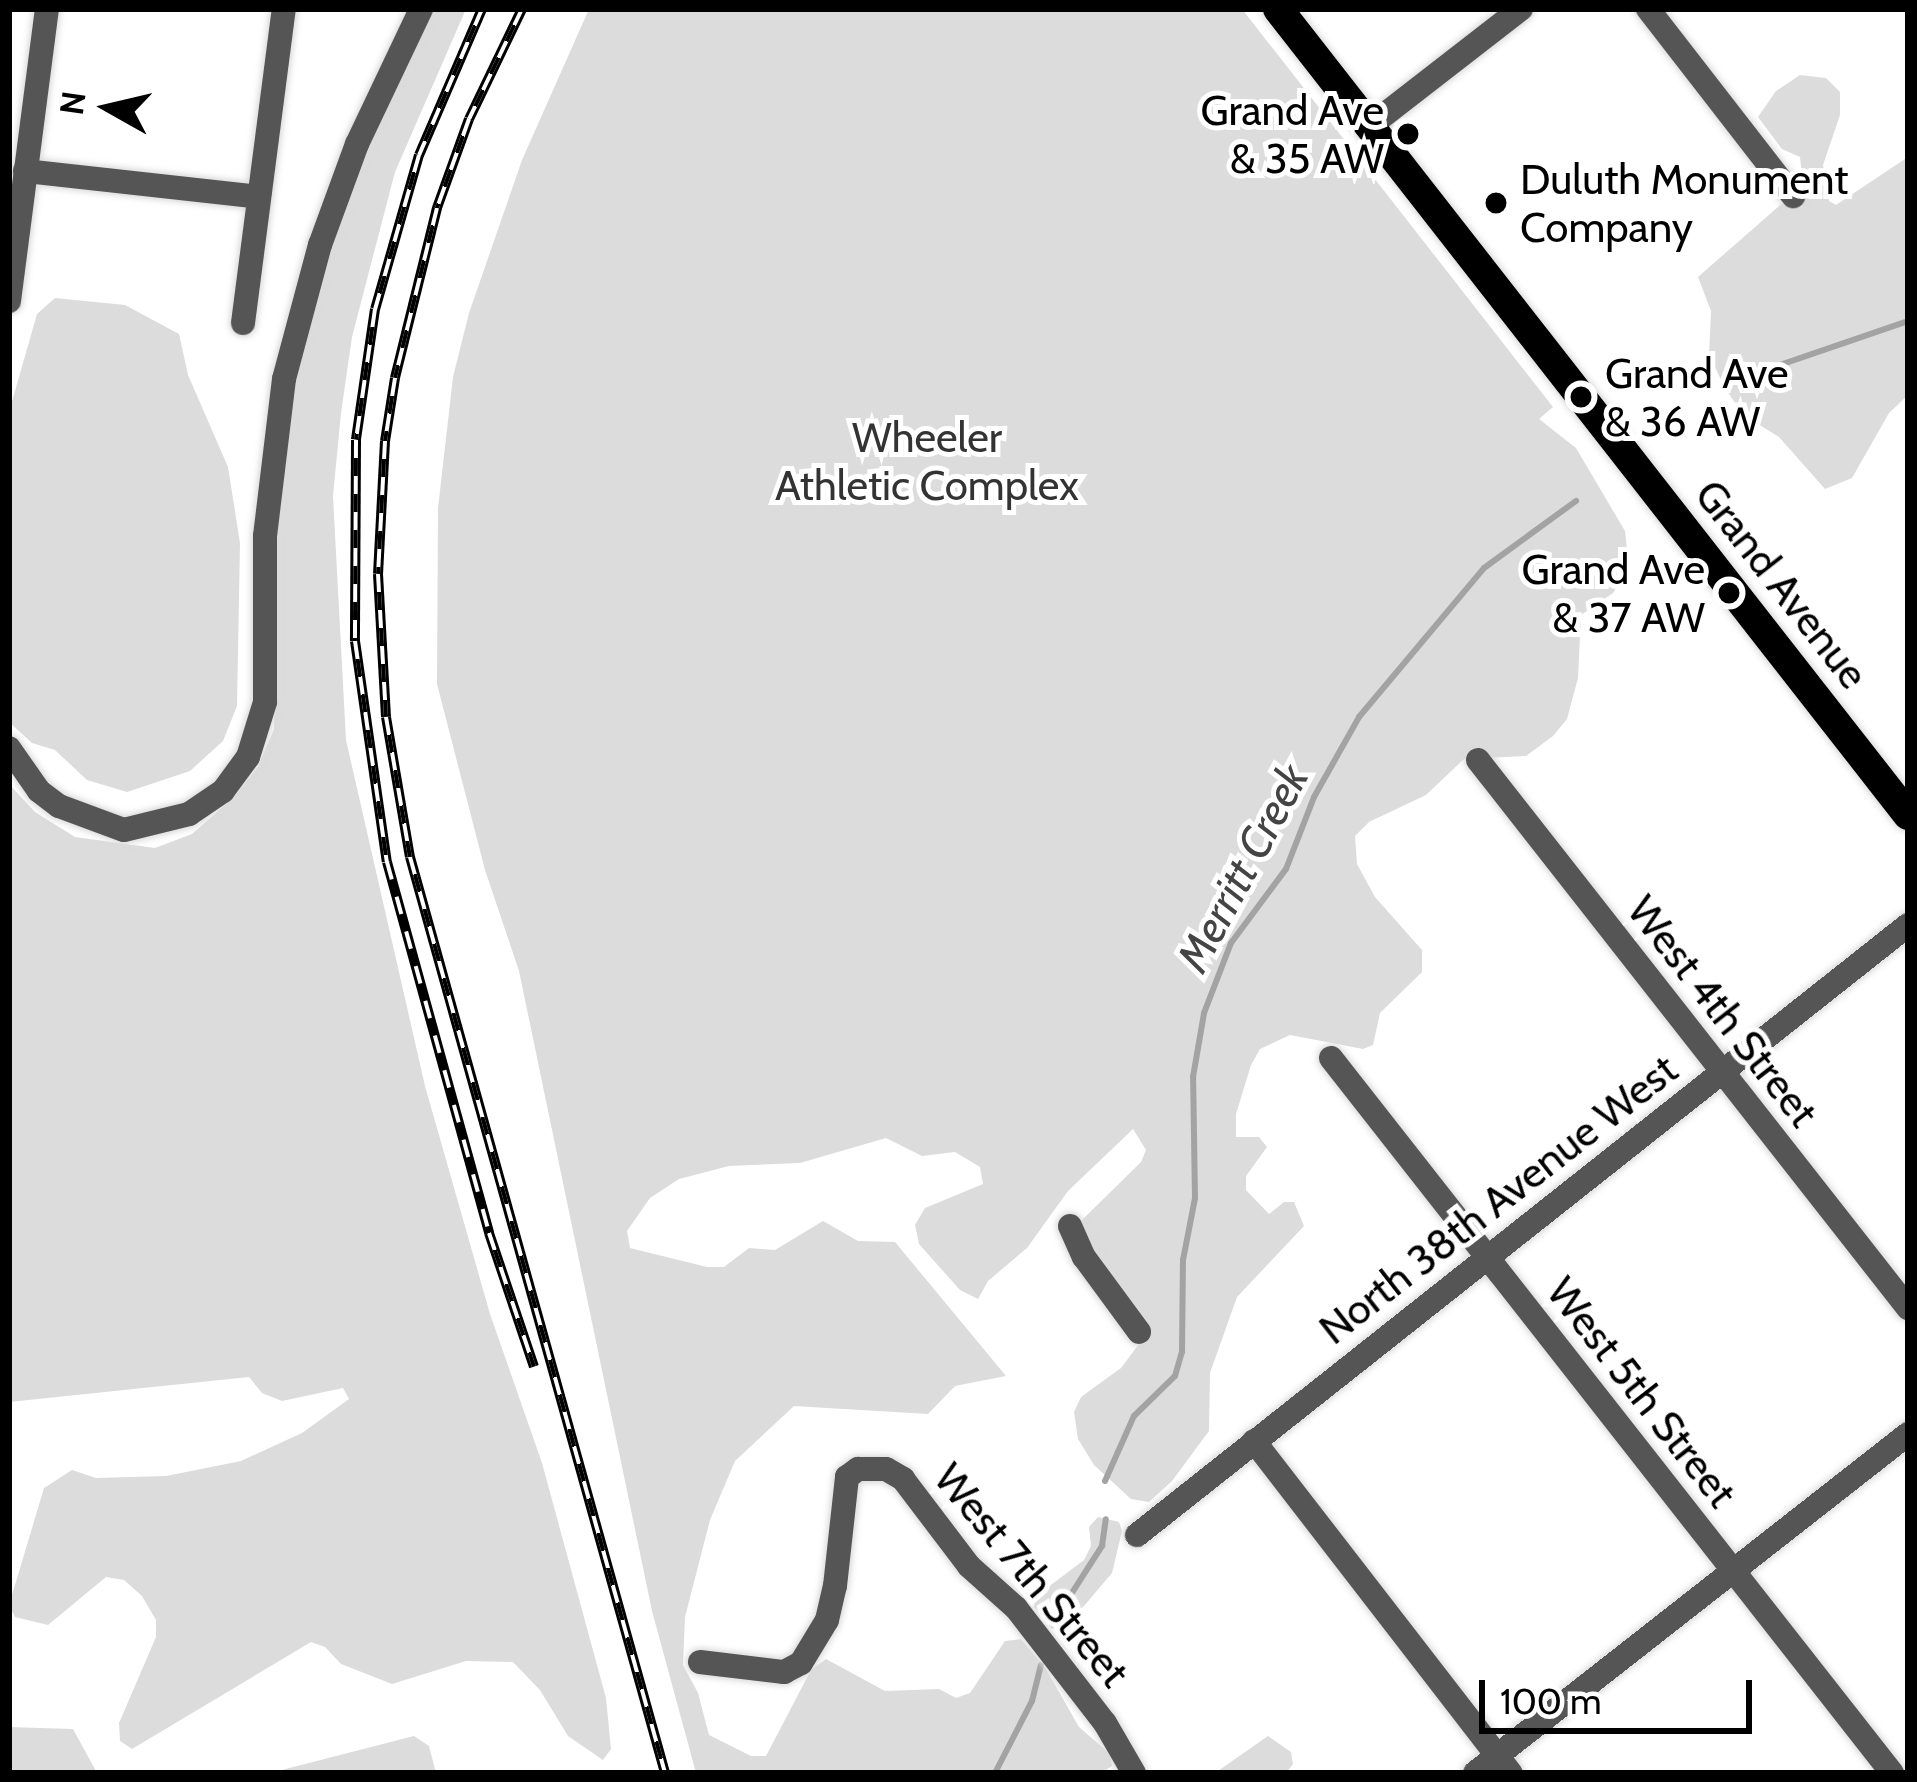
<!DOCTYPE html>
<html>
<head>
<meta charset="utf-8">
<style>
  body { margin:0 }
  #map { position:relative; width:1917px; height:1782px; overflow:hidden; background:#fff; font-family:Cabin,sans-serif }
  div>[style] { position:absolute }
  .green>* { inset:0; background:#dcdcdc }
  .stream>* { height:6px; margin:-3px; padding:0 3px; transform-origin:3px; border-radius:3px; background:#a3a3a3 }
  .roads { filter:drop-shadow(0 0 3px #dbdbdb) drop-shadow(0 0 3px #dbdbdb) }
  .minor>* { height:24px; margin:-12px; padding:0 12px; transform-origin:12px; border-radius:12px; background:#555 }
  .major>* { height:30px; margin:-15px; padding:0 15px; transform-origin:15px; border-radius:15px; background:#000 }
  .rail>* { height:10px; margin-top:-5px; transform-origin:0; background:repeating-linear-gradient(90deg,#fff 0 18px,#000 0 36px); box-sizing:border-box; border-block:3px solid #000 }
  .dots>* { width:33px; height:33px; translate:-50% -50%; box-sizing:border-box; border:6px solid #fff; border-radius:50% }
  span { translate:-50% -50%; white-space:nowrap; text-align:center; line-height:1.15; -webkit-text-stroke:10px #fff; paint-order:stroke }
  .poi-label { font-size:42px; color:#000 }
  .right { translate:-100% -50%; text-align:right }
  .left { translate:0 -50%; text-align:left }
  .park-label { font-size:42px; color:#333 }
  .street-label { font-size:42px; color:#000 }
  .water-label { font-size:45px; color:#444; font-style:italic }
  .frame { position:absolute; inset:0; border:12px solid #000; pointer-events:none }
  .north { position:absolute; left:48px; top:48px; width:120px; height:120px; -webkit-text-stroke:9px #fff; paint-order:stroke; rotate:278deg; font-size:33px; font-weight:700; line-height:48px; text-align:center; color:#000 }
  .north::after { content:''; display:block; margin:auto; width:42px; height:54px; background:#000; clip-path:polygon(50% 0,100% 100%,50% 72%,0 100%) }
  .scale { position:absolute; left:1479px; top:1680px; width:273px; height:54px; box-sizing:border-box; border:6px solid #000; border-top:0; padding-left:15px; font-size:36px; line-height:42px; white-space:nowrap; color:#000; -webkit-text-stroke:9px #fff; paint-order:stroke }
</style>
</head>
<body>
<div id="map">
  <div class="green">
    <div style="clip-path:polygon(431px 9px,466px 9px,395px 172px,352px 337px,341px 413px,333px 496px,346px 740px,425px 1086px,490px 1314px,542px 1463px,606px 1698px,611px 1749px,603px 1760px,568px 1736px,540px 1690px,513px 1662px,466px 1661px,392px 1684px,341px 1664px,325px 1647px,311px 1642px,132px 1749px,120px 1741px,119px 1723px,156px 1637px,156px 1620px,142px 1596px,124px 1580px,106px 1577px,48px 1625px,15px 1617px,9px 1605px,44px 1488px,72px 1470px,96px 1478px,166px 1476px,241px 1461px,302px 1433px,349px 1399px,343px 1388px,282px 1401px,262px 1393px,249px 1377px,9px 1402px,9px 784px,35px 812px,75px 837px,155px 848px,192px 834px,234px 797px,258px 767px,274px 729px,277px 507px,302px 340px,341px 206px)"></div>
    <div style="clip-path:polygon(589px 9px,1242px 9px,1553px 407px,1539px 419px,1576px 448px,1625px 531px,1629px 567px,1613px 593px,1581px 615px,1578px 678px,1567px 719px,1553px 736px,1526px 756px,1464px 759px,1426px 795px,1369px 822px,1355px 836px,1357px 864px,1375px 897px,1422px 950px,1422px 972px,1380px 1013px,1373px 1045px,1363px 1049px,1290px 1035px,1260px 1049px,1251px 1065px,1236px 1114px,1236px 1137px,1259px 1137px,1267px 1147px,1246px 1176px,1246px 1190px,1269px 1214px,1284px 1202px,1294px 1202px,1304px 1226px,1237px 1297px,1210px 1373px,1209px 1431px,1172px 1481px,1149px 1502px,1131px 1499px,1094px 1465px,1078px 1439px,1074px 1412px,1081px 1397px,1121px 1368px,1139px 1344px,1141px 1329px,1106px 1286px,1080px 1222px,1141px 1162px,1146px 1150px,1133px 1129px,1068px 1191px,1027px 1248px,988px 1281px,978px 1299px,960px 1290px,919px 1244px,915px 1225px,925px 1208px,983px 1184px,980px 1167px,955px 1152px,922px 1156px,886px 1138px,800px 1163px,729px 1166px,679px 1179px,650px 1198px,627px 1231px,630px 1248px,707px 1267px,724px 1267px,749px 1248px,775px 1250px,823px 1221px,858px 1241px,895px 1242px,1006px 1376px,955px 1386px,928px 1414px,794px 1406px,735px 1461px,710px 1520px,685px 1617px,683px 1665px,698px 1693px,709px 1735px,751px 1756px,766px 1756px,811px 1670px,826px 1659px,885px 1691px,939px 1689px,956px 1698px,970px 1693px,1005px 1641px,1021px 1639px,1046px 1669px,1079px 1727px,1110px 1754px,1112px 1766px,1101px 1773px,696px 1773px,652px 1611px,519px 971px,485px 870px,437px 684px,438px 508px,453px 377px,469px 313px,522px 160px)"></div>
    <div style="clip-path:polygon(1800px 75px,1826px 78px,1840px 92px,1840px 115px,1823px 165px,1829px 201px,1836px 205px,1908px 157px,1908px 395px,1889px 413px,1852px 478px,1825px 489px,1779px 437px,1742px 414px,1724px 386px,1709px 355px,1711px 311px,1698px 277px,1803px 185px,1800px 157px,1782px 149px,1758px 117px,1776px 91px)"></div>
    <div style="clip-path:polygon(55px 298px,125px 305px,179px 334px,188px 375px,228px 467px,240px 543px,237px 706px,223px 741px,190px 771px,127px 792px,87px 780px,55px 750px,32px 743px,9px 722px,9px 412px,37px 314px)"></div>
    <div style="clip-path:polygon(1098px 1517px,1119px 1522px,1122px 1531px,1112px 1573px,1084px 1606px,1052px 1629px,1034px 1607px,1035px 1597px,1084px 1560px,1091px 1546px,1089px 1527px)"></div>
    <div style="clip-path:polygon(9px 1727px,73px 1729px,97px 1773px,9px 1773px)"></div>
    <div style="clip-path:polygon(414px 1736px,429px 1746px,436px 1773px,270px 1773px)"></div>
    <div style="clip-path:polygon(1268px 1736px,1291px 1752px,1293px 1764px,1286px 1773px,1215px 1773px)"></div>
  </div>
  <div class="stream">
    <div style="left:1765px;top:370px;width:151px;rotate:-18.9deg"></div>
    <div style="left:1105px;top:1481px;width:71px;rotate:-66deg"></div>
    <div style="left:1134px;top:1416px;width:57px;rotate:-44.3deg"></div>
    <div style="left:1175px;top:1376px;width:25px;rotate:-74deg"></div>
    <div style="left:1182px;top:1352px;width:92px;rotate:-89.4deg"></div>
    <div style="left:1183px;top:1260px;width:63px;rotate:-79deg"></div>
    <div style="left:1195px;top:1198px;width:121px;rotate:-90.9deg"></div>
    <div style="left:1193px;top:1077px;width:65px;rotate:-80.2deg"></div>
    <div style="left:1204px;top:1013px;width:75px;rotate:-68.9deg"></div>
    <div style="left:1231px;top:943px;width:92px;rotate:-53.4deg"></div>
    <div style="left:1286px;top:869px;width:77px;rotate:-68.7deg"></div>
    <div style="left:1314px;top:797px;width:92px;rotate:-60.6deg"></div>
    <div style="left:1359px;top:717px;width:194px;rotate:-50deg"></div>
    <div style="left:1484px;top:568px;width:114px;rotate:-36.1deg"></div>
    <div style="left:1052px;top:1624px;width:93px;rotate:-57.3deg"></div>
    <div style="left:1102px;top:1546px;width:27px;rotate:-82deg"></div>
    <div style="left:995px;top:1773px;width:81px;rotate:-62.8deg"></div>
    <div style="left:1032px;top:1701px;width:37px;rotate:-76deg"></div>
  </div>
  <div class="roads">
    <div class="minor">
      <div style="left:1648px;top:9px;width:237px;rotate:52.2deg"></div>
      <div style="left:1370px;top:126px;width:191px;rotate:-37.8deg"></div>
      <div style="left:25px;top:171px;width:235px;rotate:6.3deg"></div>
      <div style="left:9px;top:301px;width:294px;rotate:-82.6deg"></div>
      <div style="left:243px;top:323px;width:317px;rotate:-82.6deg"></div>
      <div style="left:9px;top:748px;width:52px;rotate:55.1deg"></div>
      <div style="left:39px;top:791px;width:25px;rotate:37deg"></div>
      <div style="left:59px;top:806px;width:69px;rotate:20.3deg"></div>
      <div style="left:124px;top:830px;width:67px;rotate:-13.8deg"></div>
      <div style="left:189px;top:814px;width:41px;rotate:-34.1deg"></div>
      <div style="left:223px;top:791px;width:42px;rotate:-53.7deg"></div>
      <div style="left:248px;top:757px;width:58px;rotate:-72.8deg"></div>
      <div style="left:265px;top:702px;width:166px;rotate:-90deg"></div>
      <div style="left:265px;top:536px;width:158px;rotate:-83.1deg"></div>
      <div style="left:284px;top:379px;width:139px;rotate:-75deg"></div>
      <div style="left:320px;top:245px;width:108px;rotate:-69.9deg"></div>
      <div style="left:357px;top:144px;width:149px;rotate:-64.6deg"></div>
      <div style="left:1478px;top:760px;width:697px;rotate:51.88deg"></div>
      <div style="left:1331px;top:1058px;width:909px;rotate:51.88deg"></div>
      <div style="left:1070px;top:1226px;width:34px;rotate:66deg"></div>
      <div style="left:1084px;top:1257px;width:93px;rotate:53.7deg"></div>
      <div style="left:1254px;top:1441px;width:420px;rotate:52.3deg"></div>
      <div style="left:1137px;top:1535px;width:983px;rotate:-38.35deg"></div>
      <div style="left:700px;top:1662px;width:85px;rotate:6.8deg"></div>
      <div style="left:784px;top:1672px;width:19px;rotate:-28deg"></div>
      <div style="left:801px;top:1663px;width:50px;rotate:-58.8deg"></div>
      <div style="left:827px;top:1620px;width:35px;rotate:-77deg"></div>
      <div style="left:835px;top:1586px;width:110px;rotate:-83.7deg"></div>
      <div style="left:847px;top:1477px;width:14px;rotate:-36deg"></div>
      <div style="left:858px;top:1469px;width:28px"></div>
      <div style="left:886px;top:1469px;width:20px;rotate:30deg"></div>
      <div style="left:903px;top:1479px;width:109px;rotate:52.8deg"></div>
      <div style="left:969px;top:1566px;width:63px;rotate:41.8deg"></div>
      <div style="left:1016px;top:1608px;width:145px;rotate:52.3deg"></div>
      <div style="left:1105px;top:1723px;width:58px;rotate:59.9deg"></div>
      <div style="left:1475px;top:1773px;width:550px;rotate:-38.06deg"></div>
    </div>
    <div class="major">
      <div style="left:1278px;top:9px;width:1023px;rotate:51.99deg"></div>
    </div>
  </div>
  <div class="rail">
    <div style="left:482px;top:9px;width:159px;rotate:113.3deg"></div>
    <div style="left:419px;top:155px;width:160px;rotate:105.9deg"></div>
    <div style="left:375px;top:309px;width:132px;rotate:98.3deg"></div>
    <div style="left:356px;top:440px;width:201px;rotate:90.3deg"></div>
    <div style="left:355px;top:641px;width:223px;rotate:81.8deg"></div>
    <div style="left:387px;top:862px;width:385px;rotate:74.6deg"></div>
    <div style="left:489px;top:1233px;width:141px;rotate:71.4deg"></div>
    <div style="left:522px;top:9px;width:122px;rotate:115.7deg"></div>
    <div style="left:469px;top:119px;width:95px;rotate:109.8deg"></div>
    <div style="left:437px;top:208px;width:175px;rotate:103.9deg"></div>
    <div style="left:395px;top:378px;width:64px;rotate:99deg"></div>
    <div style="left:385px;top:441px;width:133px;rotate:93deg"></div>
    <div style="left:378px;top:574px;width:143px;rotate:86.8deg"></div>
    <div style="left:386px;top:717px;width:142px;rotate:80.3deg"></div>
    <div style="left:410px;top:857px;width:951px;rotate:74.44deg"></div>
  </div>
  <div class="dots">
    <div style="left:1408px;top:134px;background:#000"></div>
    <div style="left:1496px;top:203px;background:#000"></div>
    <div style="left:1581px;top:397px;background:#000"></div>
    <div style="left:1729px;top:593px;background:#000"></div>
  </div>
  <div class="poi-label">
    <span class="right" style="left:1384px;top:134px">Grand Ave<br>&amp; 35 AW</span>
    <span class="left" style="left:1520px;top:203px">Duluth Monument<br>Company</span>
    <span class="left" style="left:1605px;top:397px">Grand Ave<br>&amp; 36 AW</span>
    <span class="right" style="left:1705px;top:593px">Grand Ave<br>&amp; 37 AW</span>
  </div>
  <div class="park-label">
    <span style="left:927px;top:461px">Wheeler<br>Athletic Complex</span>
  </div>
  <div class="street-label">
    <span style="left:1782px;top:584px;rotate:52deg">Grand Avenue</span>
    <span style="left:1723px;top:1011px;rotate:52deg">West 4th Street</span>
    <span style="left:1498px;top:1199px;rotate:-38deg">North 38th Avenue West</span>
    <span style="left:1642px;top:1392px;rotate:52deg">West 5th Street</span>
    <span style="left:1032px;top:1575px;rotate:50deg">West 7th Street</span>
  </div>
  <div class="water-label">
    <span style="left:1243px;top:868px;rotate:-62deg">Merritt Creek</span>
  </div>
  <div class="frame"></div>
  <div class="north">N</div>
  <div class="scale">100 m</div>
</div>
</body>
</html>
